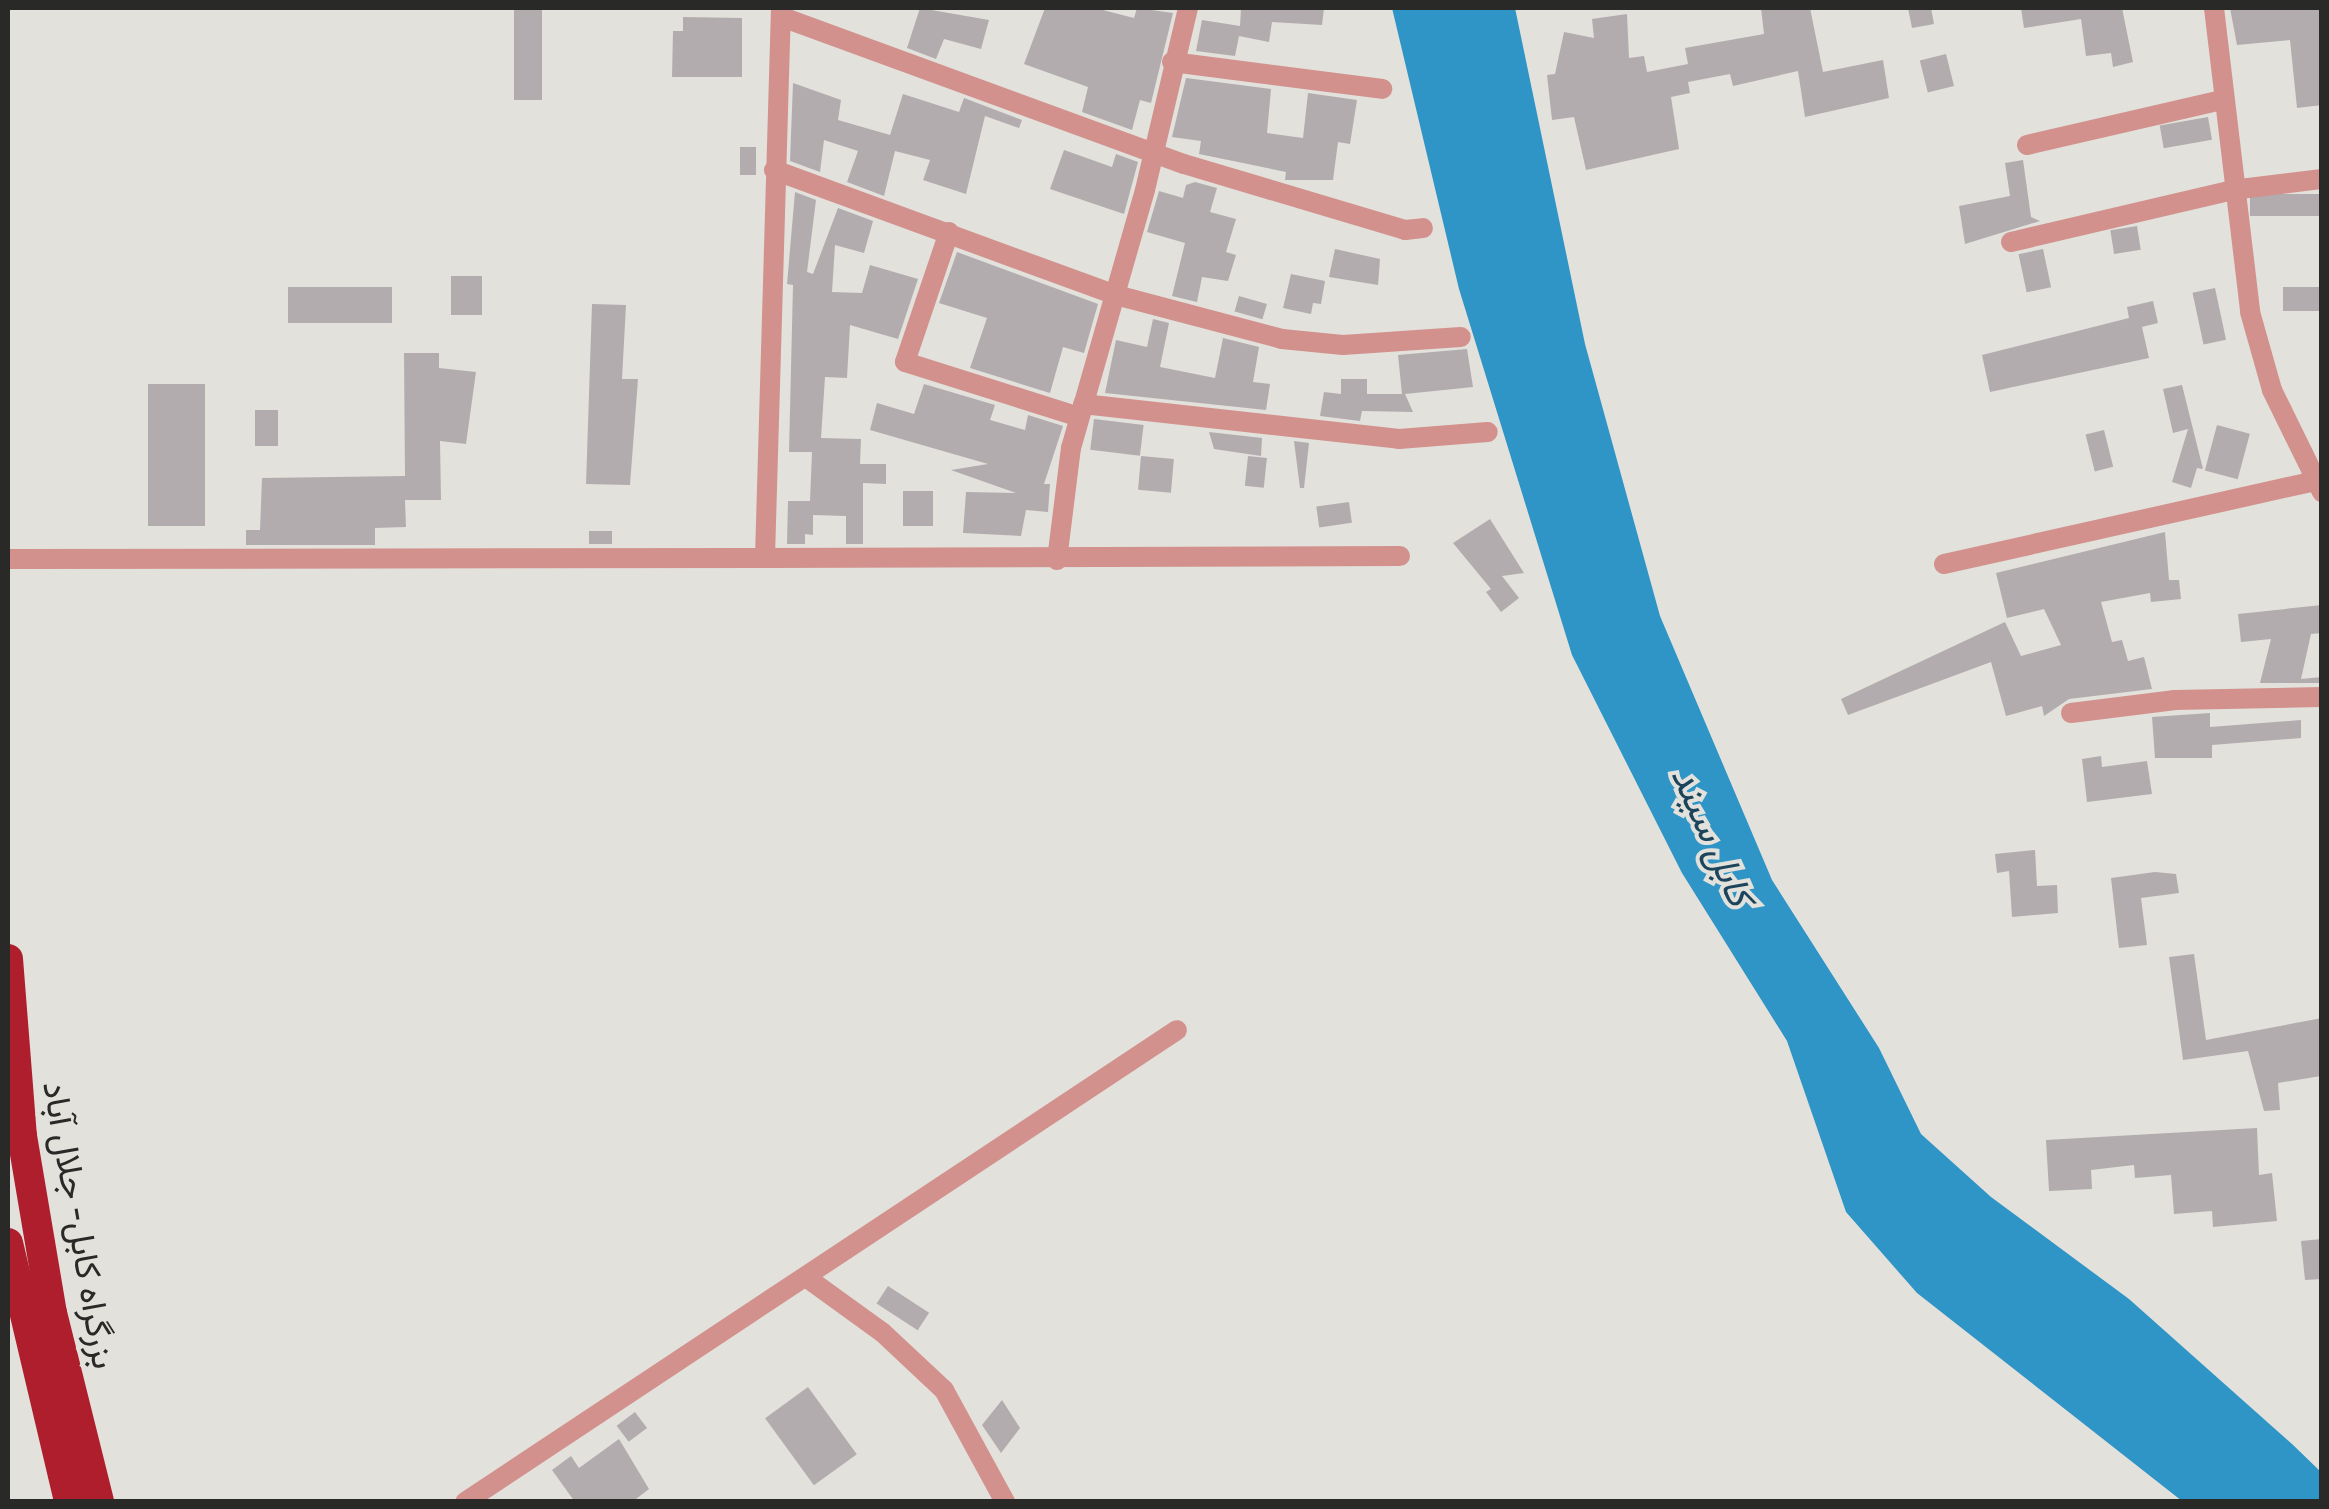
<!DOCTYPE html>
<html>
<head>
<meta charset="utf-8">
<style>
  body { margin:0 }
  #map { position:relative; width:2329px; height:1509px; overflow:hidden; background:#e2e1db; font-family:Cabin,Vazirmatn,sans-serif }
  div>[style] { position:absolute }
  .water>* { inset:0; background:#2f94c6 }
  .building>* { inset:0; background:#b3acaf; transform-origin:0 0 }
  .minor>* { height:20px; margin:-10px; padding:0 10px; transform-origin:10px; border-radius:10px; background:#d2918d }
  .highway>* { height:30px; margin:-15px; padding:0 15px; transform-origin:15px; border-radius:15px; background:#ae1e2c }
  span { translate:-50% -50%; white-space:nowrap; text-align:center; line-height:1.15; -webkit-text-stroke:8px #e2e1db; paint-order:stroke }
  .street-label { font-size:35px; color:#292927 }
  .water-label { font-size:38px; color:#1c455b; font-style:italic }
  .frame { position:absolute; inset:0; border:10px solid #292927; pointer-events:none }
</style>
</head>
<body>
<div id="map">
  <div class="water">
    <div style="clip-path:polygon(1392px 8px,1515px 8px,1585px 344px,1660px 616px,1772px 880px,1879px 1048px,1921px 1134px,1991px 1197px,2129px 1299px,2292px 1444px,2321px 1472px,2321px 1501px,2182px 1501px,1917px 1293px,1846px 1212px,1787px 1041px,1682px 873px,1572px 655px,1459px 289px)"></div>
  </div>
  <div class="building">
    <div style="clip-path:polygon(920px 8px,989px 20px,981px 49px,944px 39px,936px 59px,907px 48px)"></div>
    <div style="clip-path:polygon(1045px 8px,1095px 8px,1134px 18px,1137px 8px,1173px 13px,1151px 103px,1140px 100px,1132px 130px,1082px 112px,1088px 87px,1024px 64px)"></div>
    <div style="clip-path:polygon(1241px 8px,1324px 8px,1322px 25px,1272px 22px,1269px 42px,1239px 36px,1235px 56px,1196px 51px,1202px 20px,1240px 26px)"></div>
    <div style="clip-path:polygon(1761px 8px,1810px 8px,1823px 72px,1883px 60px,1889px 98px,1805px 117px,1798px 71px,1733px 86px,1730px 74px,1688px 82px,1690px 93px,1671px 97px,1679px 149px,1586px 170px,1574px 117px,1552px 120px,1547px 75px,1555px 74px,1564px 32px,1594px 38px,1592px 19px,1627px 14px,1629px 58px,1644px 56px,1647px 72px,1688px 64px,1685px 48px,1764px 34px)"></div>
    <div style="clip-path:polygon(1908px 8px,1931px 8px,1934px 24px,1912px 28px)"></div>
    <div style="clip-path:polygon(2021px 8px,2122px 8px,2133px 62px,2113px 67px,2111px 53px,2086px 56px,2081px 19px,2024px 28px)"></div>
    <div style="clip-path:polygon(2230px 8px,2320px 8px,2322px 105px,2297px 108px,2290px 40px,2237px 45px)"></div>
    <div style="left:514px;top:10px;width:28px;height:90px"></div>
    <div style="clip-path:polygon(683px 17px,742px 18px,742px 77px,672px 77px,673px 31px,683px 31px)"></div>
    <div style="left:1946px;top:54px;width:33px;height:27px;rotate:76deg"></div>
    <div style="clip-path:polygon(1186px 78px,1271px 89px,1267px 133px,1303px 138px,1308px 93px,1357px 100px,1350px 144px,1338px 142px,1333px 180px,1285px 180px,1286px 172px,1199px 154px,1201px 141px,1172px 137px)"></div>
    <div style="clip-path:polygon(793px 83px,841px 100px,838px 120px,890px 135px,903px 94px,959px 112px,964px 98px,1022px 120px,1019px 128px,985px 116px,966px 194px,923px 180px,930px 160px,895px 151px,884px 196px,847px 182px,858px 151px,824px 140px,820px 172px,790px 161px)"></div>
    <div style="left:2208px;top:117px;width:23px;height:49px;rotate:80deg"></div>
    <div style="left:740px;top:147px;width:16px;height:28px"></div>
    <div style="clip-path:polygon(1064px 150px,1112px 167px,1116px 154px,1138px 162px,1124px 214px,1050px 189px)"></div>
    <div style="clip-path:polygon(2023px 160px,2031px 217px,2040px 221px,1965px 244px,1959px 206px,2010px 196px,2005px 163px)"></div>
    <div style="clip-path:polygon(1195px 182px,1217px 188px,1210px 212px,1236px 219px,1226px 252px,1236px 255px,1228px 281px,1202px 277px,1197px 302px,1172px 296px,1185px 243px,1147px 232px,1159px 191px,1183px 198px,1186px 185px)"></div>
    <div style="clip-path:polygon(795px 192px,816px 200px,807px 272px,813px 274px,838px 208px,873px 221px,864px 253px,835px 245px,832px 292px,862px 293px,870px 265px,918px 279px,898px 339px,850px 325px,847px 378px,825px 377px,821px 438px,861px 439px,860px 464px,886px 464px,886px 484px,863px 483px,863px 544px,846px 544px,846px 516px,813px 515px,813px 535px,805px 534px,805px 544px,787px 544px,788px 501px,810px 501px,812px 452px,789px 452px,793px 285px,787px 284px)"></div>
    <div style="left:2322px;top:194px;width:22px;height:72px;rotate:90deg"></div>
    <div style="left:2137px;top:226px;width:24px;height:27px;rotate:81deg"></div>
    <div style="clip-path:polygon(1335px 249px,1380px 259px,1378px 285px,1329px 277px)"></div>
    <div style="left:2043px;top:249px;width:39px;height:25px;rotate:78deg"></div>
    <div style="clip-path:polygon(957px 252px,1098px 304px,1084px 353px,1063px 347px,1050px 393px,970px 368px,987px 318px,939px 303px)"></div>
    <div style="clip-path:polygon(1291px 274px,1325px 281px,1321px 304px,1313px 303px,1311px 314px,1283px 308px)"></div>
    <div style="left:451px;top:276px;width:31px;height:39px"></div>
    <div style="left:288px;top:287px;width:104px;height:36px"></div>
    <div style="left:2322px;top:287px;width:24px;height:39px;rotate:90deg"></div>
    <div style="left:2215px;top:288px;width:53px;height:23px;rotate:78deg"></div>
    <div style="left:1239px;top:296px;width:29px;height:16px;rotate:16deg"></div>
    <div style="clip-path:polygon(2153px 301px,2158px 323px,2142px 327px,2149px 358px,1990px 392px,1982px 355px,2129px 318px,2127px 307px)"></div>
    <div style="clip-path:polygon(592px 304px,626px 305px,622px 379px,638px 379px,630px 485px,586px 484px)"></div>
    <div style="clip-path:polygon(1153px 319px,1169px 323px,1160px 367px,1215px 378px,1223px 338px,1259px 347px,1253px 382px,1270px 384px,1266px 410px,1105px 393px,1116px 340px,1147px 347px)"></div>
    <div style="clip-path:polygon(1467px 349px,1473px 387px,1405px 394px,1413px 412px,1362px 411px,1360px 421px,1320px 416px,1324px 392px,1341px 394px,1341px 379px,1367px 379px,1367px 394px,1402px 394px,1398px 355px)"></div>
    <div style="clip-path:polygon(404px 353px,439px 353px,439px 368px,476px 372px,466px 444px,440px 441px,441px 500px,405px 500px,406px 527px,375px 528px,375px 545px,246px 545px,246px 530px,260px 530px,262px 478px,405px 476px)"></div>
    <div style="left:148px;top:384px;width:57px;height:142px"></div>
    <div style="clip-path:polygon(924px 384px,995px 405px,990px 420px,1025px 430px,1028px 415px,1063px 426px,1044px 484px,1050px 484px,1048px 512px,1026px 510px,1021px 536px,963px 533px,966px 492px,1016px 493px,951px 470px,988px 464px,870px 430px,877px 403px,914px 414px)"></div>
    <div style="clip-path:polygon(2182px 385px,2203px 469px,2197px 468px,2191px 488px,2172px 482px,2188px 429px,2173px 433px,2163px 389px)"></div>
    <div style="left:255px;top:410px;width:23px;height:36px"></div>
    <div style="left:1094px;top:419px;width:50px;height:31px;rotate:7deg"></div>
    <div style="left:2217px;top:425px;width:34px;height:47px;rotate:15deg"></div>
    <div style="left:2104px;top:430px;width:38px;height:19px;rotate:76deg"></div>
    <div style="clip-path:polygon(1209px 432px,1262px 438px,1261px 456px,1214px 449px)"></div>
    <div style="clip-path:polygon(1294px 441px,1309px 443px,1304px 488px,1300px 488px)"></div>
    <div style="left:1141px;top:456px;width:33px;height:34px;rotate:5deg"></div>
    <div style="left:1248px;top:456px;width:19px;height:30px;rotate:6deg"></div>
    <div style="left:903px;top:491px;width:30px;height:35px"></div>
    <div style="left:1349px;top:502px;width:21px;height:33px;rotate:82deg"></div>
    <div style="clip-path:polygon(1490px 519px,1524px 573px,1502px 576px,1519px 598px,1501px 612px,1486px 592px,1491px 589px,1453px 543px)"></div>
    <div style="left:589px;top:531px;width:23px;height:13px"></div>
    <div style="clip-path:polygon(2165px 532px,2169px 580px,2179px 580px,2181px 599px,2151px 602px,2150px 593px,2101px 602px,2112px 642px,2122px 640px,2128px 661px,2144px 657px,2152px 689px,2069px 699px,2044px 716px,2042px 706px,2006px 716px,1991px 662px,1848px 715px,1841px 699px,2005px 622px,2021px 656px,2061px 645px,2044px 609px,2007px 618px,1996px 573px)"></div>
    <div style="clip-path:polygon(2322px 605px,2322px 633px,2311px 634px,2301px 679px,2322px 677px,2322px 683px,2260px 683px,2271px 639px,2241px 642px,2238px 614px)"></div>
    <div style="clip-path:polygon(2210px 713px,2210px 727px,2301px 720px,2301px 738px,2212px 745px,2212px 758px,2155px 758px,2152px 717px)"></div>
    <div style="clip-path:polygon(2101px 756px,2102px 767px,2147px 761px,2152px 794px,2087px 802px,2082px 759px)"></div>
    <div style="clip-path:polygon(2035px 850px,2037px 886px,2057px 885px,2058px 913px,2012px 917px,2009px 871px,1997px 873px,1995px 854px)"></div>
    <div style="clip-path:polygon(2155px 872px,2176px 874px,2179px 893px,2141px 898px,2147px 945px,2119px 948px,2111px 878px)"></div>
    <div style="clip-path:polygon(2194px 954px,2206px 1040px,2322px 1018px,2321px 1076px,2278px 1083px,2280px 1110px,2264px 1111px,2248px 1051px,2183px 1060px,2169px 957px)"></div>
    <div style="clip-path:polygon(2257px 1128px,2259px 1175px,2272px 1173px,2277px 1221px,2213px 1227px,2212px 1211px,2174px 1214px,2171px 1175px,2135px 1178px,2134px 1165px,2091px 1170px,2092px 1189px,2049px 1191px,2046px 1140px)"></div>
    <div style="clip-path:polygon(2322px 1239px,2322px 1279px,2305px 1280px,2301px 1241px)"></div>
    <div style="left:888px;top:1286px;width:49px;height:21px;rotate:33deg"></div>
    <div style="left:808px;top:1387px;width:83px;height:53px;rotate:54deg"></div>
    <div style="clip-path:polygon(1002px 1400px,1020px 1428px,1001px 1453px,982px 1425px)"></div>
    <div style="left:635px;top:1412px;width:20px;height:23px;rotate:53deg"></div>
    <div style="clip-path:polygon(619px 1439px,649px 1489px,632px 1502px,575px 1502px,552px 1470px,571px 1456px,579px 1468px)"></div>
  </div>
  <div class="minor">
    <div style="left:781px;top:8px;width:550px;rotate:91.67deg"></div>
    <div style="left:765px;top:558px;width:635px;rotate:-0.18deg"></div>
    <div style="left:2214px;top:8px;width:306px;rotate:83.2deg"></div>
    <div style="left:2250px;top:312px;width:81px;rotate:74.2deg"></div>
    <div style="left:2272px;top:390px;width:114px;rotate:63.9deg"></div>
    <div style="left:782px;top:17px;width:428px;rotate:20.1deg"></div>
    <div style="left:1184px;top:164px;width:231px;rotate:16.6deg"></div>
    <div style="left:1405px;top:230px;width:18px;rotate:-6deg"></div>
    <div style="left:1172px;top:62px;width:212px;rotate:7.3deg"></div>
    <div style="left:2027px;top:145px;width:200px;rotate:-13deg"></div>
    <div style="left:774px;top:170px;width:360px;rotate:20.1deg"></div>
    <div style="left:1112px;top:294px;width:176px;rotate:14.8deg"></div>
    <div style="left:1282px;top:339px;width:61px;rotate:5.6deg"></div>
    <div style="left:1343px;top:345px;width:118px;rotate:-3.9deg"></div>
    <div style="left:949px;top:232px;width:137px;rotate:108.7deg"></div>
    <div style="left:905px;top:362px;width:182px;rotate:17.5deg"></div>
    <div style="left:2011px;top:242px;width:227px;rotate:-13.2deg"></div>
    <div style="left:2232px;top:190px;width:91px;rotate:-7deg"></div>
    <div style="left:1083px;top:404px;width:318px;rotate:6.3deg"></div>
    <div style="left:1399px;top:439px;width:89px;rotate:-4.5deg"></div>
    <div style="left:8px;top:559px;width:757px;rotate:-0.08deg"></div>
    <div style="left:1057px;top:560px;width:113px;rotate:-82.9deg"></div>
    <div style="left:1071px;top:448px;width:268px;rotate:-74deg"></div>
    <div style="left:1145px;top:190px;width:187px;rotate:-76.7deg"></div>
    <div style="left:1944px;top:564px;width:381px;rotate:-12.6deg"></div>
    <div style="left:2071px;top:713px;width:105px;rotate:-7.1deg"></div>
    <div style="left:2175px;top:700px;width:147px;rotate:-1.2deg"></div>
    <div style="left:807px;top:1278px;width:92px;rotate:35.8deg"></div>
    <div style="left:882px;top:1332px;width:85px;rotate:43.1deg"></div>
    <div style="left:944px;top:1390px;width:128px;rotate:61.4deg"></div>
    <div style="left:465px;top:1502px;width:854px;rotate:-33.54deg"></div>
  </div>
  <div class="highway">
    <div style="left:8px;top:959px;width:178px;rotate:85.5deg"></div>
    <div style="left:22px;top:1136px;width:180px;rotate:80.4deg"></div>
    <div style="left:52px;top:1313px;width:195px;rotate:76deg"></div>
    <div style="left:8px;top:1243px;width:266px;rotate:76.7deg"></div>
  </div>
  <div class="street-label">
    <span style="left:80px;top:1225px;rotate:80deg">بزرگراه کابل- جلال آباد</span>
  </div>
  <div class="water-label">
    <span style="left:1713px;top:836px;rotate:66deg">کابل سيند</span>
  </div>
  <div class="frame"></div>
</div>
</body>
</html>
